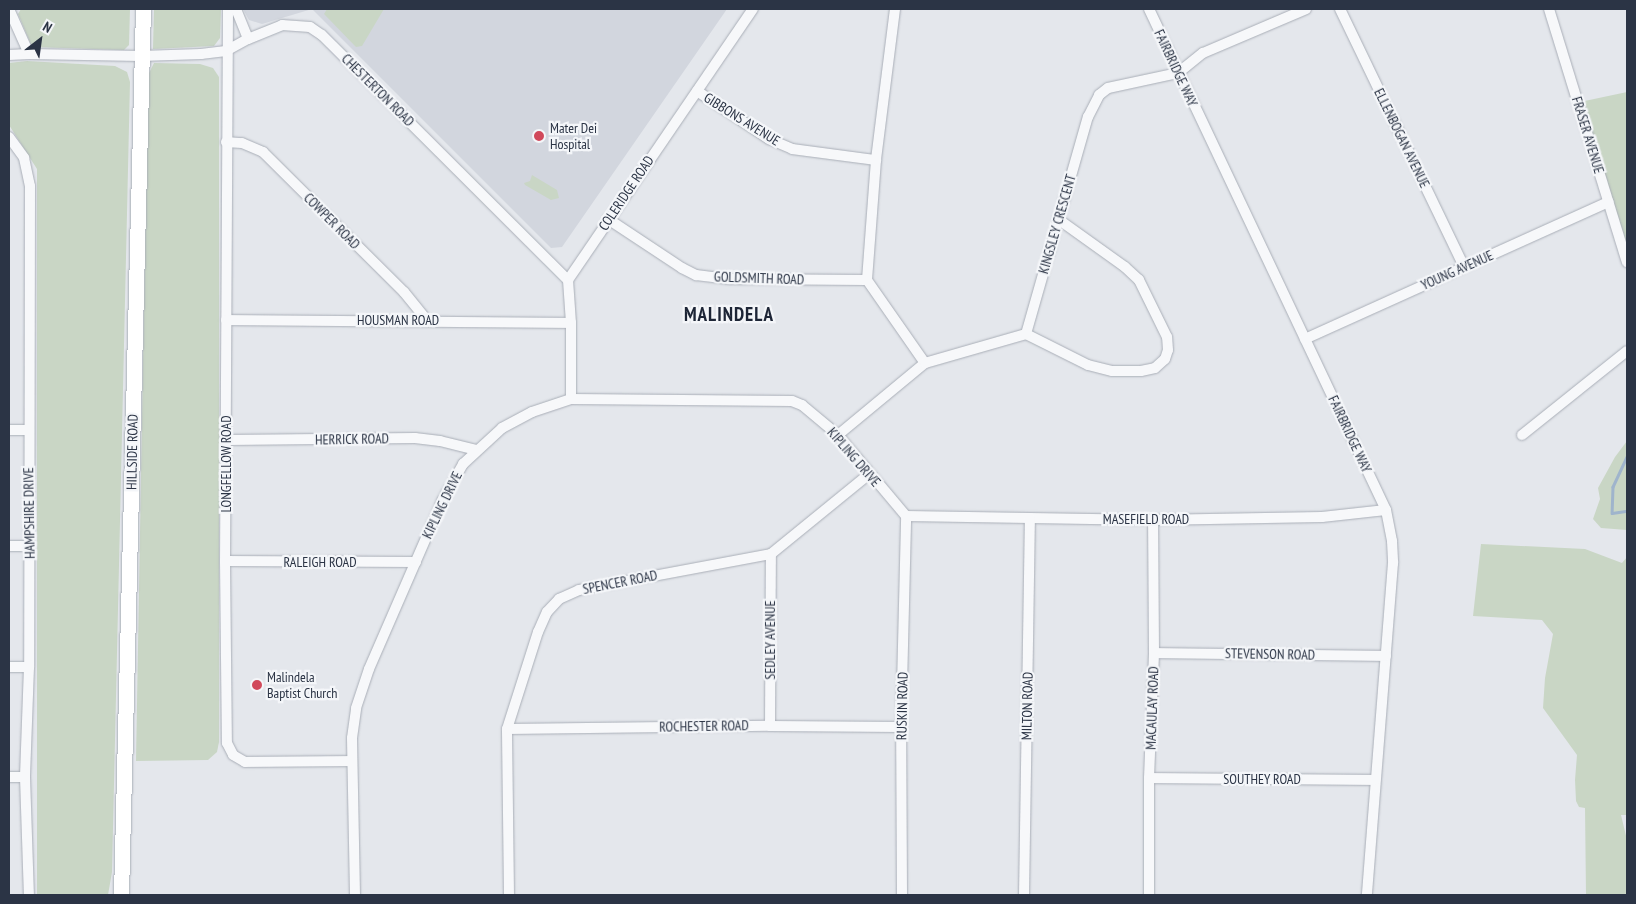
<!DOCTYPE html>
<html>
<head>
<meta charset="utf-8">
<style>
  body { margin:0 }
  #map { position:relative; width:1636px; height:904px; overflow:hidden; background:#e4e7ec; font-family:"PT Sans Narrow",sans-serif }
  div>[style] { position:absolute }
  .built>* { inset:0; background:#d2d6de }
  .green>* { inset:0; background:#c9d6c5 }
  .stream>* { height:2.5px; margin:-1.25px; padding:0 1.25px; transform-origin:1.25px; border-radius:1.25px; background:#9fb4cc }
  .roads { filter:drop-shadow(0 0 1px #a9aeb7) drop-shadow(0 0 1px #a9aeb7) }
  .street>* { height:10px; margin:-5px; padding:0 5px; transform-origin:5px; border-radius:5px; background:#f7f8fa }
  .secondary>* { height:15px; margin:-7.5px; padding:0 7.5px; transform-origin:7.5px; border-radius:7.5px; background:#fff }
  .dots>* { width:14px; height:14px; translate:-50% -50%; box-sizing:border-box; border:2px solid #f4f6f9; border-radius:50% }
  span { translate:-50% -50%; white-space:nowrap; text-align:center; line-height:1.15; -webkit-text-stroke:4.5px #f4f6f9; paint-order:stroke }
  .street-label { font-size:14px; color:#2b3445 }
  .poi-label { font-size:14px; color:#2b3445 }
  .left { translate:0 -50%; text-align:left }
  .district-label { font-size:19px; color:#1d2536; font-weight:700; letter-spacing:1px }
  .frame { position:absolute; inset:0; border:10px solid #2b3445; pointer-events:none }
  .north { position:absolute; left:15px; top:15px; width:50px; height:50px; -webkit-text-stroke:4px #f4f6f9; paint-order:stroke; rotate:30deg; font-size:14px; font-weight:700; line-height:20px; text-align:center; color:#2b3445 }
  .north::after { content:''; display:block; margin:auto; width:18px; height:22px; background:#2b3445; clip-path:polygon(50% 0,100% 100%,50% 72%,0 100%) }
</style>
</head>
<body>
<div id="map">
  <div class="built">
    <div style="clip-path:polygon(243px 9px,727px 9px,562px 247px,551px 248px,312px 9px,262px 24px,249px 20px)"></div>
  </div>
  <div class="green">
    <div style="clip-path:polygon(21px 9px,130px 9px,129px 45px,124px 50px,32px 47px,18px 14px)"></div>
    <div style="clip-path:polygon(154px 9px,221px 9px,220px 38px,214px 46px,153px 49px)"></div>
    <div style="clip-path:polygon(327px 9px,384px 9px,362px 46px,356px 47px,324px 14px)"></div>
    <div style="clip-path:polygon(27px 61px,115px 66px,127px 72px,130px 82px,112px 872px,108px 895px,37px 895px,37px 169px,9px 125px,9px 63px)"></div>
    <div style="clip-path:polygon(154px 63px,200px 64px,213px 68px,219px 77px,219px 742px,217px 752px,208px 760px,136px 761px,148px 75px)"></div>
    <div style="clip-path:polygon(1627px 92px,1627px 253px,1580px 102px)"></div>
    <div style="clip-path:polygon(532px 175px,557px 190px,559px 198px,551px 200px,525px 185px,524px 183px,530px 181px)"></div>
    <div style="clip-path:polygon(1627px 441px,1627px 530px,1601px 528px,1593px 519px,1600px 499px,1598px 488px,1615px 457px)"></div>
    <div style="clip-path:polygon(1481px 544px,1585px 549px,1622px 563px,1627px 557px,1627px 815px,1621px 815px,1627px 840px,1627px 895px,1586px 895px,1585px 808px,1579px 807px,1576px 801px,1575px 780px,1577px 755px,1543px 708px,1545px 678px,1553px 634px,1542px 620px,1473px 616px)"></div>
  </div>
  <div class="stream">
    <div style="left:1627px;top:457px;width:33px;rotate:115deg"></div>
    <div style="left:1613px;top:487px;width:26px;rotate:92deg"></div>
    <div style="left:1612px;top:513px;width:15px;rotate:-8deg"></div>
  </div>
  <div class="roads">
    <div class="street">
      <div style="left:9px;top:9px;width:49px;rotate:66deg"></div>
      <div style="left:228px;top:9px;width:552px;rotate:90.31deg"></div>
      <div style="left:225px;top:561px;width:182px;rotate:89.4deg"></div>
      <div style="left:227px;top:743px;width:13px;rotate:63deg"></div>
      <div style="left:233px;top:755px;width:14px;rotate:30deg"></div>
      <div style="left:245px;top:762px;width:107px;rotate:-0.5deg"></div>
      <div style="left:236px;top:9px;width:32px;rotate:68deg"></div>
      <div style="left:895px;top:9px;width:152px;rotate:97.2deg"></div>
      <div style="left:876px;top:160px;width:120px;rotate:94.3deg"></div>
      <div style="left:867px;top:280px;width:101px;rotate:55.1deg"></div>
      <div style="left:1149px;top:9px;width:554px;rotate:64.68deg"></div>
      <div style="left:1386px;top:510px;width:32px;rotate:79deg"></div>
      <div style="left:1392px;top:541px;width:22px;rotate:87deg"></div>
      <div style="left:1393px;top:563px;width:333px;rotate:94.5deg"></div>
      <div style="left:1340px;top:9px;width:286px;rotate:64.3deg"></div>
      <div style="left:1549px;top:9px;width:265px;rotate:72.9deg"></div>
      <div style="left:9px;top:55px;width:20px;rotate:-3deg"></div>
      <div style="left:29px;top:54px;width:112px;rotate:1deg"></div>
      <div style="left:141px;top:56px;width:60px;rotate:-1.9deg"></div>
      <div style="left:201px;top:54px;width:25px;rotate:-7deg"></div>
      <div style="left:226px;top:51px;width:25px;rotate:-29deg"></div>
      <div style="left:248px;top:39px;width:37px;rotate:-22deg"></div>
      <div style="left:282px;top:25px;width:28px;rotate:4deg"></div>
      <div style="left:310px;top:27px;width:14px;rotate:34deg"></div>
      <div style="left:322px;top:35px;width:347px;rotate:44.9deg"></div>
      <div style="left:697px;top:91px;width:87px;rotate:33.7deg"></div>
      <div style="left:769px;top:139px;width:25px;rotate:23deg"></div>
      <div style="left:792px;top:149px;width:85px;rotate:7.5deg"></div>
      <div style="left:9px;top:137px;width:26px;rotate:54deg"></div>
      <div style="left:24px;top:158px;width:29px;rotate:78deg"></div>
      <div style="left:30px;top:186px;width:481px;rotate:90.1deg"></div>
      <div style="left:29px;top:667px;width:110px;rotate:92.1deg"></div>
      <div style="left:25px;top:777px;width:118px;rotate:88.1deg"></div>
      <div style="left:226px;top:142px;width:16px;rotate:4deg"></div>
      <div style="left:242px;top:143px;width:23px;rotate:23deg"></div>
      <div style="left:263px;top:152px;width:199px;rotate:44.8deg"></div>
      <div style="left:404px;top:292px;width:36px;rotate:51deg"></div>
      <div style="left:608px;top:219px;width:89px;rotate:33.5deg"></div>
      <div style="left:682px;top:268px;width:16px;rotate:27deg"></div>
      <div style="left:696px;top:275px;width:34px;rotate:7deg"></div>
      <div style="left:730px;top:279px;width:137px;rotate:0.4deg"></div>
      <div style="left:226px;top:320px;width:345px;rotate:0.5deg"></div>
      <div style="left:1026px;top:334px;width:69px;rotate:26.6deg"></div>
      <div style="left:1088px;top:365px;width:25px;rotate:14deg"></div>
      <div style="left:1112px;top:371px;width:29px"></div>
      <div style="left:1141px;top:371px;width:14px;rotate:-12deg"></div>
      <div style="left:1155px;top:368px;width:13px;rotate:-42deg"></div>
      <div style="left:1165px;top:359px;width:9px;rotate:-72deg"></div>
      <div style="left:1168px;top:350px;width:13px;rotate:-94deg"></div>
      <div style="left:1167px;top:337px;width:64px;rotate:-116.2deg"></div>
      <div style="left:1139px;top:280px;width:19px;rotate:-137deg"></div>
      <div style="left:1125px;top:267px;width:82px;rotate:-144.4deg"></div>
      <div style="left:1305px;top:339px;width:333px;rotate:-24.3deg"></div>
      <div style="left:571px;top:399px;width:76px;rotate:-90deg"></div>
      <div style="left:571px;top:323px;width:43px;rotate:-94deg"></div>
      <div style="left:568px;top:280px;width:328px;rotate:-55.7deg"></div>
      <div style="left:9px;top:430px;width:19px"></div>
      <div style="left:838px;top:435px;width:113px;rotate:-39.6deg"></div>
      <div style="left:925px;top:363px;width:105px;rotate:-16deg"></div>
      <div style="left:1026px;top:334px;width:226px;rotate:-74.1deg"></div>
      <div style="left:1088px;top:117px;width:25px;rotate:-63deg"></div>
      <div style="left:1099px;top:95px;width:11px;rotate:-38deg"></div>
      <div style="left:1108px;top:88px;width:72px;rotate:-12.1deg"></div>
      <div style="left:1178px;top:73px;width:32px;rotate:-39deg"></div>
      <div style="left:1203px;top:53px;width:112px;rotate:-23.1deg"></div>
      <div style="left:1522px;top:435px;width:134px;rotate:-38.7deg"></div>
      <div style="left:227px;top:440px;width:188px;rotate:-0.6deg"></div>
      <div style="left:415px;top:438px;width:25px;rotate:7deg"></div>
      <div style="left:440px;top:441px;width:37px;rotate:14deg"></div>
      <div style="left:906px;top:516px;width:247px;rotate:0.9deg"></div>
      <div style="left:1153px;top:520px;width:169px;rotate:-1deg"></div>
      <div style="left:1322px;top:517px;width:64px;rotate:-6.2deg"></div>
      <div style="left:9px;top:546px;width:21px"></div>
      <div style="left:225px;top:561px;width:191px;rotate:0.3deg"></div>
      <div style="left:1154px;top:653px;width:232px;rotate:0.7deg"></div>
      <div style="left:9px;top:667px;width:20px"></div>
      <div style="left:770px;top:726px;width:172px;rotate:-89.7deg"></div>
      <div style="left:507px;top:729px;width:263px;rotate:-0.7deg"></div>
      <div style="left:770px;top:726px;width:131px;rotate:0.4deg"></div>
      <div style="left:9px;top:777px;width:16px"></div>
      <div style="left:1149px;top:778px;width:226px;rotate:0.5deg"></div>
      <div style="left:355px;top:895px;width:157px;rotate:-91.1deg"></div>
      <div style="left:352px;top:738px;width:30px;rotate:-82deg"></div>
      <div style="left:356px;top:708px;width:41px;rotate:-71.6deg"></div>
      <div style="left:369px;top:669px;width:183px;rotate:-66.5deg"></div>
      <div style="left:442px;top:501px;width:43px;rotate:-60.4deg"></div>
      <div style="left:463px;top:464px;width:53px;rotate:-42.7deg"></div>
      <div style="left:502px;top:428px;width:34px;rotate:-28deg"></div>
      <div style="left:532px;top:412px;width:41px;rotate:-18.4deg"></div>
      <div style="left:571px;top:399px;width:221px;rotate:0.5deg"></div>
      <div style="left:792px;top:401px;width:11px;rotate:22deg"></div>
      <div style="left:802px;top:405px;width:47px;rotate:39.8deg"></div>
      <div style="left:838px;top:435px;width:106px;rotate:50deg"></div>
      <div style="left:509px;top:895px;width:166px;rotate:-90.7deg"></div>
      <div style="left:507px;top:729px;width:102px;rotate:-72.3deg"></div>
      <div style="left:538px;top:632px;width:22px;rotate:-66deg"></div>
      <div style="left:547px;top:612px;width:18px;rotate:-47deg"></div>
      <div style="left:559px;top:599px;width:22px;rotate:-24deg"></div>
      <div style="left:579px;top:590px;width:195px;rotate:-10.6deg"></div>
      <div style="left:771px;top:554px;width:127px;rotate:-39.2deg"></div>
      <div style="left:902px;top:895px;width:168px;rotate:-90.3deg"></div>
      <div style="left:901px;top:727px;width:211px;rotate:-88.6deg"></div>
      <div style="left:1024px;top:895px;width:377px;rotate:-89.1deg"></div>
      <div style="left:1149px;top:895px;width:117px;rotate:-90deg"></div>
      <div style="left:1149px;top:778px;width:125px;rotate:-87.7deg"></div>
      <div style="left:1154px;top:653px;width:133px;rotate:-90.4deg"></div>
    </div>
    <div class="secondary">
      <div style="left:121px;top:895px;width:886px;rotate:-88.58deg"></div>
    </div>
  </div>
  <div class="dots">
    <div style="left:539px;top:136px;background:#d1495b"></div>
    <div style="left:257px;top:685px;background:#d1495b"></div>
  </div>
  <div class="street-label">
    <span style="left:1176px;top:68px;rotate:65deg">FAIRBRIDGE WAY</span>
    <span style="left:378px;top:90px;rotate:45deg">CHESTERTON ROAD</span>
    <span style="left:742px;top:119px;rotate:32deg">GIBBONS AVENUE</span>
    <span style="left:1588px;top:135px;rotate:73deg">FRASER AVENUE</span>
    <span style="left:1402px;top:138px;rotate:64deg">ELLENBOGAN AVENUE</span>
    <span style="left:626px;top:193px;rotate:-56deg">COLERIDGE ROAD</span>
    <span style="left:332px;top:221px;rotate:45deg">COWPER ROAD</span>
    <span style="left:1057px;top:224px;rotate:-74deg">KINGSLEY CRESCENT</span>
    <span style="left:1457px;top:270px;rotate:-24deg">YOUNG AVENUE</span>
    <span style="left:759px;top:278px;rotate:2deg">GOLDSMITH ROAD</span>
    <span style="left:398px;top:320px">HOUSMAN ROAD</span>
    <span style="left:1350px;top:434px;rotate:65deg">FAIRBRIDGE WAY</span>
    <span style="left:352px;top:439px;rotate:-1deg">HERRICK ROAD</span>
    <span style="left:132px;top:452px;rotate:-89deg">HILLSIDE ROAD</span>
    <span style="left:854px;top:457px;rotate:49deg">KIPLING DRIVE</span>
    <span style="left:226px;top:464px;rotate:-90deg">LONGFELLOW ROAD</span>
    <span style="left:442px;top:505px;rotate:-64deg">KIPLING DRIVE</span>
    <span style="left:29px;top:513px;rotate:-91deg">HAMPSHIRE DRIVE</span>
    <span style="left:1146px;top:519px">MASEFIELD ROAD</span>
    <span style="left:320px;top:562px">RALEIGH ROAD</span>
    <span style="left:620px;top:582px;rotate:-11deg">SPENCER ROAD</span>
    <span style="left:770px;top:640px;rotate:-90deg">SEDLEY AVENUE</span>
    <span style="left:1270px;top:654px;rotate:1deg">STEVENSON ROAD</span>
    <span style="left:902px;top:706px;rotate:-89deg">RUSKIN ROAD</span>
    <span style="left:1027px;top:706px;rotate:-89deg">MILTON ROAD</span>
    <span style="left:1152px;top:708px;rotate:-88deg">MACAULAY ROAD</span>
    <span style="left:704px;top:726px;rotate:-1deg">ROCHESTER ROAD</span>
    <span style="left:1262px;top:779px">SOUTHEY ROAD</span>
  </div>
  <div class="poi-label">
    <span class="left" style="left:550px;top:136px">Mater Dei<br>Hospital</span>
    <span class="left" style="left:267px;top:685px">Malindela<br>Baptist Church</span>
  </div>
  <div class="district-label">
    <span style="left:729px;top:315px">MALINDELA</span>
  </div>
  <div class="frame"></div>
  <div class="north">N</div>
</div>
</body>
</html>
